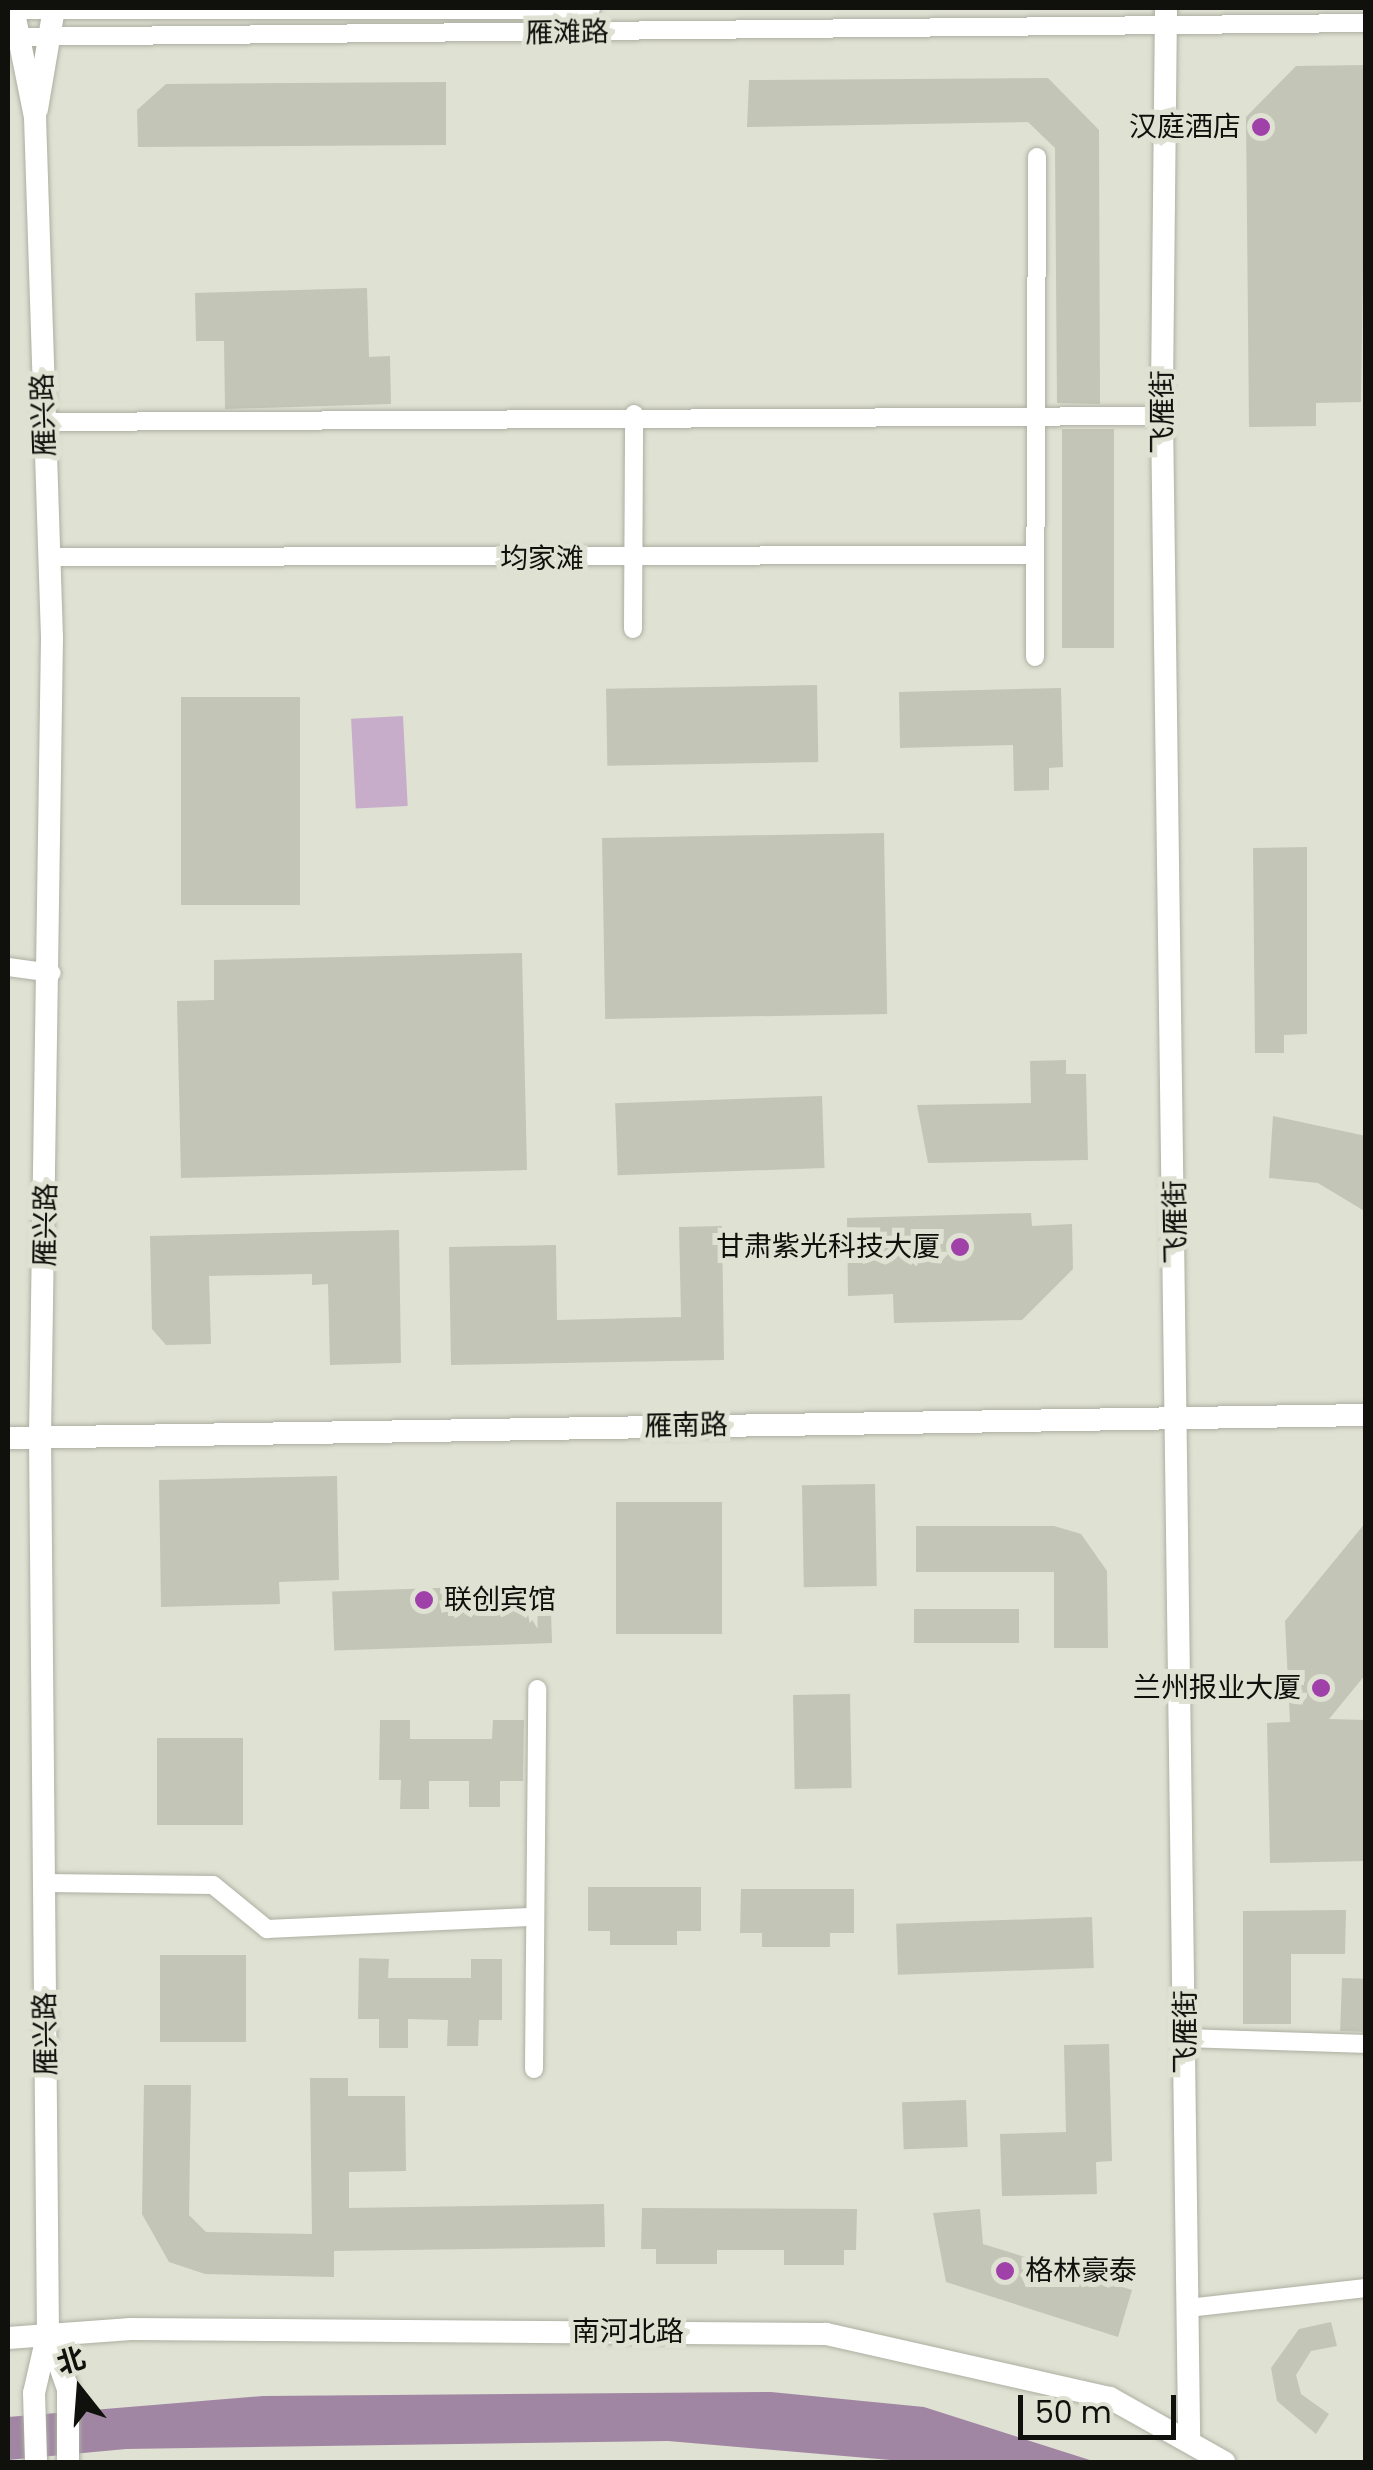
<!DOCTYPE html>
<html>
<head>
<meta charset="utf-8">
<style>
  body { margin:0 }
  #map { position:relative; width:1373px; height:2470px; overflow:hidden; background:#dfe1d3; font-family:Poppins,"Noto Sans SC",sans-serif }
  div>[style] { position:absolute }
  .green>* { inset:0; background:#c8adcb; transform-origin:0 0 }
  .water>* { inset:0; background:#a186a4 }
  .building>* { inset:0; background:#c3c5b7; transform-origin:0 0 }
  .roads { filter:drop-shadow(0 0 2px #adafa1) drop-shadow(0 0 2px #adafa1) }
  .street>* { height:18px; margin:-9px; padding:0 9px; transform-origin:9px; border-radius:9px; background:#fff }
  .secondary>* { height:22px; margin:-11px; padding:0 11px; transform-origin:11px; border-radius:11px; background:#fff }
  .dots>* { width:28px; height:28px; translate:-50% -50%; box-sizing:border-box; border:5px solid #dfe1d3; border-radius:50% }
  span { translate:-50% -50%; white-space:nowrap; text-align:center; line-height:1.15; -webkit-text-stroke:10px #dfe1d3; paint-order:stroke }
  .street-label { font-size:28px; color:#10100c }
  .poi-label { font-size:28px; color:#10100c }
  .right { translate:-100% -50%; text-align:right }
  .left { translate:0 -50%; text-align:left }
  .frame { position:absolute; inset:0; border:10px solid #10100c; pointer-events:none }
  .north { position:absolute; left:30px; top:2340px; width:100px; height:100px; -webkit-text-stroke:8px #dfe1d3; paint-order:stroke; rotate:343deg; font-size:28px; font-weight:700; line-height:40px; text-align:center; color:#10100c }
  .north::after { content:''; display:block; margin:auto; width:35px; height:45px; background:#10100c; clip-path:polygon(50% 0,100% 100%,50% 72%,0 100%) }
  .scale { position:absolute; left:1018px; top:2395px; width:158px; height:45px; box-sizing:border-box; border:5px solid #10100c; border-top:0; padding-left:12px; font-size:30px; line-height:35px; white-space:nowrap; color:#10100c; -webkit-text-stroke:8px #dfe1d3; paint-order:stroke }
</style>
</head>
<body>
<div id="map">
  <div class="green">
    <div style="left:403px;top:716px;width:90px;height:52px;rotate:87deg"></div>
  </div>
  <div class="water">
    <div style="clip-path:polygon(771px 2392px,924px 2407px,1096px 2462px,914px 2462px,668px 2441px,126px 2449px,8px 2460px,8px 2417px,263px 2396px)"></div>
  </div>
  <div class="building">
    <div style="clip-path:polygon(1366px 65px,1361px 402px,1316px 403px,1316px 426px,1249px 427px,1246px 117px,1296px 66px)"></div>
    <div style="clip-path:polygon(1048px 78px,1099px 130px,1100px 404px,1057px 403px,1055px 148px,1028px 122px,747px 127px,749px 80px)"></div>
    <div style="clip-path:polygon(446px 82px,446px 145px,138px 147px,137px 110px,166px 84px)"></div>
    <div style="clip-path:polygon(367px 288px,369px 357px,390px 356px,391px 404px,225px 409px,224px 341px,196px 341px,195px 293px)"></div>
    <div style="left:1062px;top:429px;width:52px;height:219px"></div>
    <div style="left:817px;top:685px;width:77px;height:211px;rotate:89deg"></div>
    <div style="clip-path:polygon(1061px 688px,1063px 767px,1049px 768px,1049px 790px,1014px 791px,1013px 745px,900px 748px,899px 692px)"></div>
    <div style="left:300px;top:697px;width:208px;height:119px;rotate:90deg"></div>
    <div style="left:884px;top:833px;width:181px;height:282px;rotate:89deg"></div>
    <div style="clip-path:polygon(1307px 847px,1307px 1034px,1284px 1035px,1284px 1053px,1255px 1053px,1253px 848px)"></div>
    <div style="clip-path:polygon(522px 953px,527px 1170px,181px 1178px,177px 1001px,214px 1000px,214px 960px)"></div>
    <div style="clip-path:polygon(1066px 1060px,1066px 1074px,1086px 1074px,1088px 1160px,928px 1163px,917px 1105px,1031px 1103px,1030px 1061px)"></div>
    <div style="left:822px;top:1096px;width:72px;height:207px;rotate:88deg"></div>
    <div style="clip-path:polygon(1273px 1116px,1366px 1136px,1366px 1212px,1318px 1183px,1269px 1178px)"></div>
    <div style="clip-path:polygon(1031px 1213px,1032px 1226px,1072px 1224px,1073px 1269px,1022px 1320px,894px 1323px,893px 1294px,848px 1296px,847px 1218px)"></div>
    <div style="clip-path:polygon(722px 1226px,724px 1360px,451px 1365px,449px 1247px,556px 1245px,557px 1320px,681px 1317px,679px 1227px)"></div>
    <div style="clip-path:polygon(399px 1230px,401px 1363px,330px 1365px,328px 1284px,312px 1285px,312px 1274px,209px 1276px,211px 1344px,166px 1345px,152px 1329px,150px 1236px)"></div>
    <div style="clip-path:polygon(337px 1476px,339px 1580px,279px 1582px,280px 1604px,161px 1607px,159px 1480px)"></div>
    <div style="left:875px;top:1484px;width:102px;height:73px;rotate:89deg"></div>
    <div style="left:722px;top:1502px;width:132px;height:106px;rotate:90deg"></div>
    <div style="clip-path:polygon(1366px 1522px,1366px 1674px,1329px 1719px,1366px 1720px,1366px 1861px,1270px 1863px,1267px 1723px,1290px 1722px,1285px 1621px)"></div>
    <div style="clip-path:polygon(916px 1526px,1054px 1526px,1081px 1534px,1107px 1571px,1108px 1648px,1054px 1648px,1054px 1572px,916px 1572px)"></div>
    <div style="left:550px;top:1584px;width:59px;height:218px;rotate:88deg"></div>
    <div style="left:1019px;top:1609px;width:34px;height:105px;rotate:90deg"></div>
    <div style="left:850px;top:1694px;width:94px;height:57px;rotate:89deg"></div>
    <div style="clip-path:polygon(380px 1720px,410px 1720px,410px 1739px,492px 1739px,493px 1720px,524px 1720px,523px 1781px,500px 1781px,500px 1807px,469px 1807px,469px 1781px,429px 1781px,429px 1809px,400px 1809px,401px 1780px,379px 1780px)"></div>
    <div style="left:157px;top:1738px;width:86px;height:87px"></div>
    <div style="clip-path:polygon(588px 1887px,701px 1887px,701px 1931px,677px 1931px,677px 1945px,610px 1945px,610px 1931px,588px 1931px)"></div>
    <div style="clip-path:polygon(741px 1889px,854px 1889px,854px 1933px,830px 1933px,830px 1947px,762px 1947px,762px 1933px,740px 1933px)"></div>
    <div style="clip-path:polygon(1346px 1910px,1345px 1954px,1291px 1954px,1291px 2024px,1243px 2024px,1243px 1911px)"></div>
    <div style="left:1092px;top:1917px;width:51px;height:196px;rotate:88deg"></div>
    <div style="left:160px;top:1955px;width:86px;height:87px"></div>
    <div style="clip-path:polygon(359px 1958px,389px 1959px,388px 1978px,471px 1978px,471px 1959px,502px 1959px,502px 2020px,479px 2020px,478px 2046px,447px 2046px,448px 2020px,408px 2019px,408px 2048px,379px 2048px,379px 2019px,358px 2019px)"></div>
    <div style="left:1342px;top:1978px;width:24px;height:53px;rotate:2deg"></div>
    <div style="clip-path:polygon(1109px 2044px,1112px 2161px,1096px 2162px,1097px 2194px,1002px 2196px,1000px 2134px,1066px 2132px,1064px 2045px)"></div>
    <div style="clip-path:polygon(310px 2078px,348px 2078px,348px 2096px,405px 2096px,406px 2171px,349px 2172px,349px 2208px,604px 2204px,605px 2247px,334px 2251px,334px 2277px,205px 2274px,169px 2262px,142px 2214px,144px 2085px,191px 2085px,189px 2215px,206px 2232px,312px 2234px)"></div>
    <div style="left:966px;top:2100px;width:47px;height:64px;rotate:88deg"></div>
    <div style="clip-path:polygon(642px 2208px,857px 2209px,856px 2250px,844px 2250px,844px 2265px,784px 2265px,784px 2250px,717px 2250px,717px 2264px,656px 2264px,656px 2249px,641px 2249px)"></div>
    <div style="clip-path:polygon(980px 2209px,983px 2244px,1132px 2290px,1118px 2337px,946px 2282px,933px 2213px)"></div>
    <div style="clip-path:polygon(1331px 2322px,1337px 2346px,1311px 2351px,1296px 2375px,1301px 2394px,1329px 2414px,1316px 2434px,1277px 2401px,1271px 2368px,1299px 2329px)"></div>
  </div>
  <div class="roads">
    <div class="street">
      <div style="left:8px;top:37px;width:1358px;rotate:-0.59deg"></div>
      <div style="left:45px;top:422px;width:1117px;rotate:-0.31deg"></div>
      <div style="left:49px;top:557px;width:986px;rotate:-0.12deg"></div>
      <div style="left:633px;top:629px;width:215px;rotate:-89.7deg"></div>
      <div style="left:1035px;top:657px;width:500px;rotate:-89.77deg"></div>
      <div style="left:8px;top:967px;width:44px;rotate:7.8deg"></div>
      <div style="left:45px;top:1883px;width:168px;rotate:0.7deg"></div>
      <div style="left:213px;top:1885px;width:70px;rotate:39.2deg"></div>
      <div style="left:267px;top:1929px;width:268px;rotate:-2.6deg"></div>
      <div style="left:1186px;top:2038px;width:180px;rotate:1.9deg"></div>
      <div style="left:534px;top:2069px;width:380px;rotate:-89.5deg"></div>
      <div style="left:1188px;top:2308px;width:179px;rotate:-6.4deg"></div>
    </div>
    <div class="secondary">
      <div style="left:13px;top:8px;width:111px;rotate:78.6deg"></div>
      <div style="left:35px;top:117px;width:520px;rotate:88.13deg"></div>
      <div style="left:52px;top:637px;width:800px;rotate:90.86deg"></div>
      <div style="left:40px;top:1437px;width:895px;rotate:89.49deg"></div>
      <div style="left:48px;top:2332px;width:63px;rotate:102.9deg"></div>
      <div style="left:34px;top:2393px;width:69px;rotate:88.3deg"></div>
      <div style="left:23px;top:8px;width:566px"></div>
      <div style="left:1166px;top:8px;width:408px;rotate:90.6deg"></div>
      <div style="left:1162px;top:416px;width:2021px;rotate:89.23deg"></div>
      <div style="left:37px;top:109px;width:102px;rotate:-80.4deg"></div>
      <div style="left:8px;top:1438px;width:1358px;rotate:-0.97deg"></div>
      <div style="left:48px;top:2332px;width:60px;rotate:70.7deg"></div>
      <div style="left:68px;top:2389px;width:73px;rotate:90deg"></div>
      <div style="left:8px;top:2338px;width:123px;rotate:-4.2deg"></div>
      <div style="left:131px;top:2329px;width:695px;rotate:0.41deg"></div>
      <div style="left:826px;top:2334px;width:291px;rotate:12.7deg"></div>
      <div style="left:1110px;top:2398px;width:131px;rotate:29.3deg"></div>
    </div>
  </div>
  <div class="dots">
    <div style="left:1261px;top:127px;background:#a041aa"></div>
    <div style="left:960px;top:1247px;background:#a041aa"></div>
    <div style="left:424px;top:1600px;background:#a041aa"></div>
    <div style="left:1321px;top:1688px;background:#a041aa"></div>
    <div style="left:1005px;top:2271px;background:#a041aa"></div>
  </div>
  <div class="street-label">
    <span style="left:567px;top:33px;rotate:-1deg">雁滩路</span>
    <span style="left:1163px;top:412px;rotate:-90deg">飞雁街</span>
    <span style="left:44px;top:415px;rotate:-92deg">雁兴路</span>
    <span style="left:542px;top:559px">均家滩</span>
    <span style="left:1176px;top:1222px;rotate:-91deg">飞雁街</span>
    <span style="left:46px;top:1225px;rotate:-89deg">雁兴路</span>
    <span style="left:686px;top:1426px;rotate:-1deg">雁南路</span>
    <span style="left:1186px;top:2032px;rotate:-90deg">飞雁街</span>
    <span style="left:46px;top:2034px;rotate:-91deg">雁兴路</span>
    <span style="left:628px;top:2332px">南河北路</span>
  </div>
  <div class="poi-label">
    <span class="right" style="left:1241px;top:127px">汉庭酒店</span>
    <span class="right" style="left:940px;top:1247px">甘肃紫光科技大厦</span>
    <span class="left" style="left:444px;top:1600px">联创宾馆</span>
    <span class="right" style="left:1301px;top:1688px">兰州报业大厦</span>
    <span class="left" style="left:1025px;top:2271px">格林豪泰</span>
  </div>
  <div class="frame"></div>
  <div class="north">北</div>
  <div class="scale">50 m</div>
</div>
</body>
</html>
